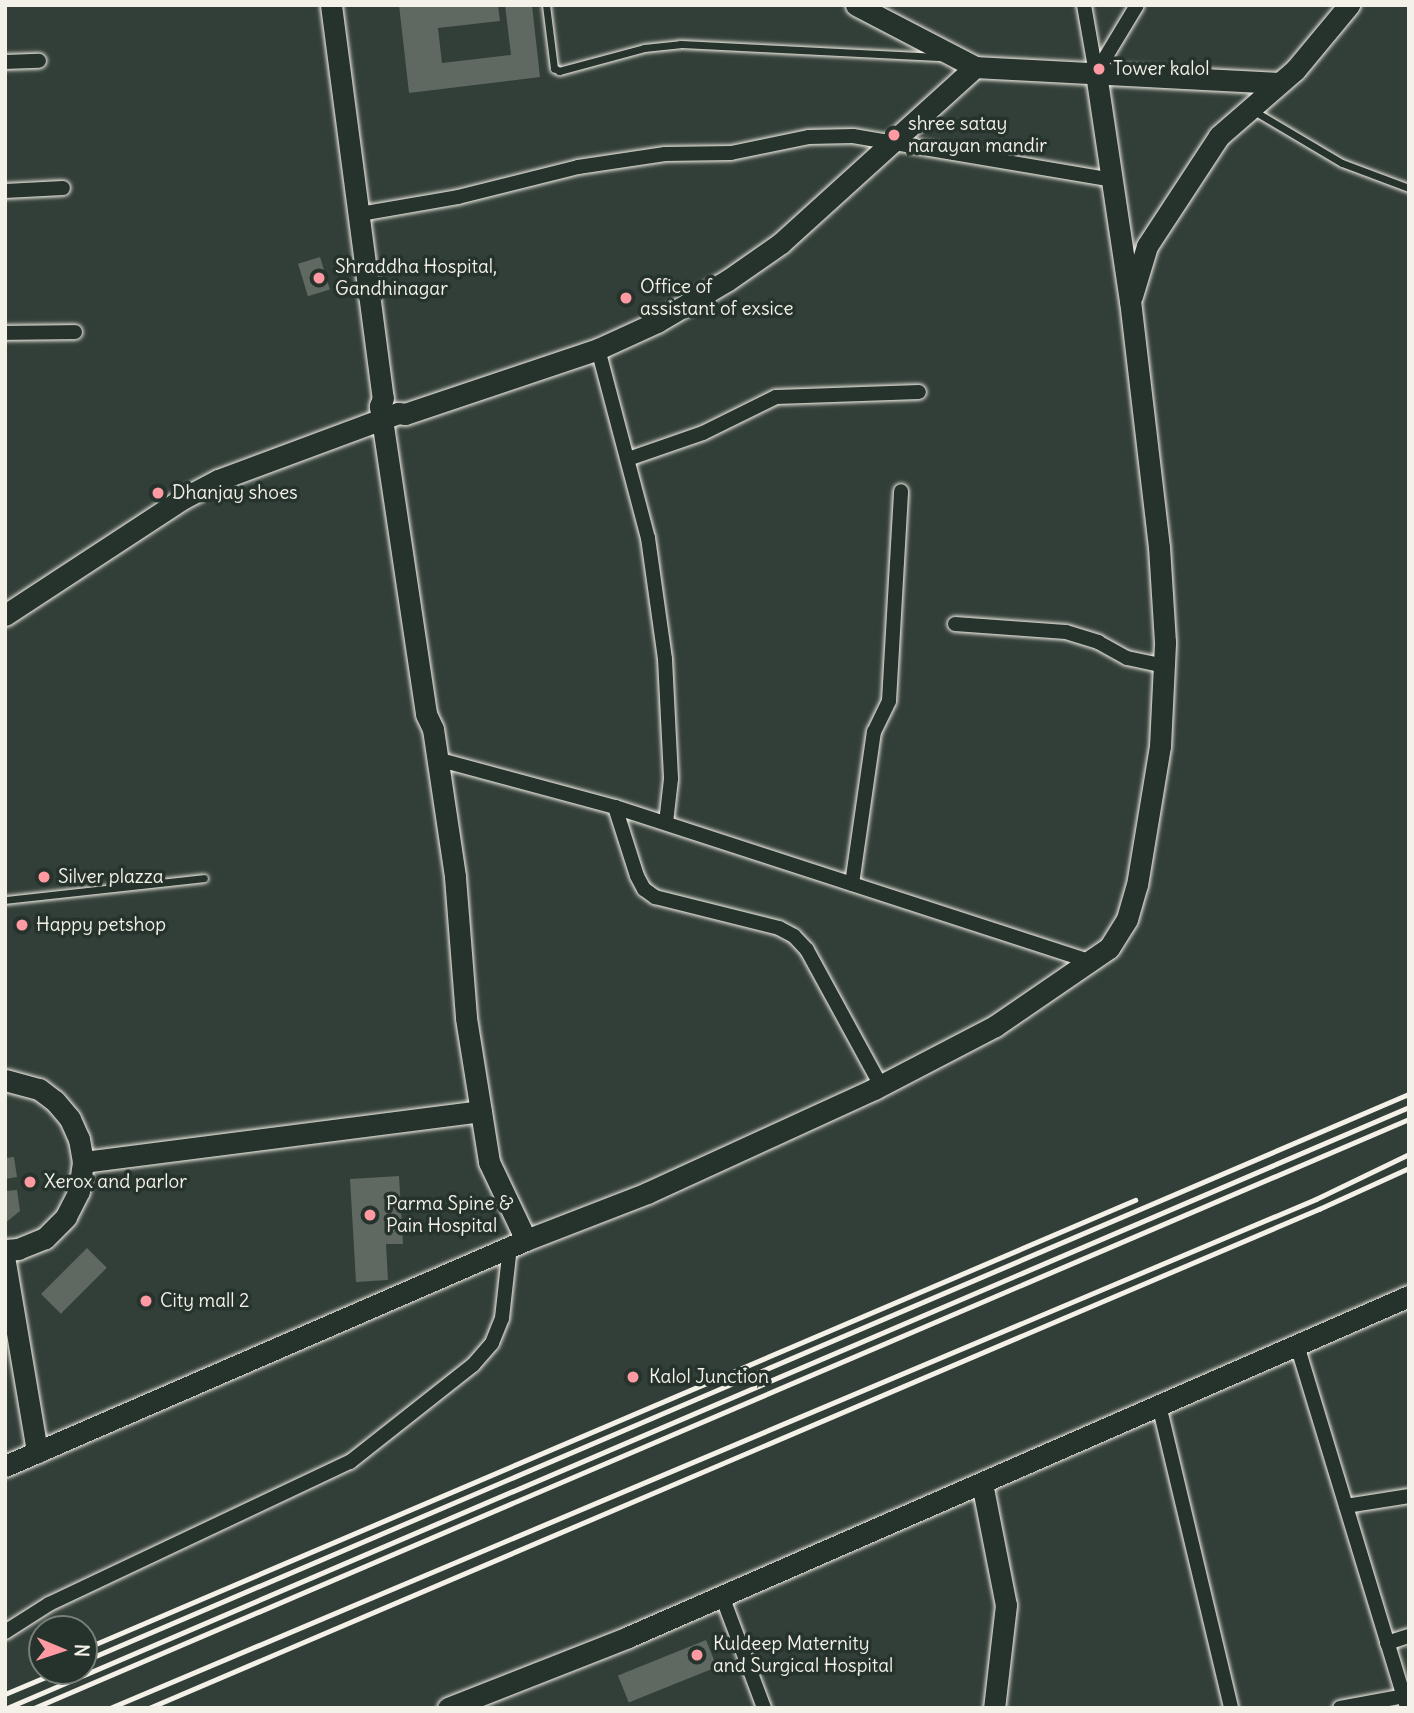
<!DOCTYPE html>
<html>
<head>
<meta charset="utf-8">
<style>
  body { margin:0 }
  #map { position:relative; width:1414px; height:1713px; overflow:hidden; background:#323e38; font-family:Delius,sans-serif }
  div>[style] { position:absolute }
  .building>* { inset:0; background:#5f6861; transform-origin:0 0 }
  .roads { filter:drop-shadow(0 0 2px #f4f1e8) drop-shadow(0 0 2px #f4f1e8) }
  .lane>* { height:7px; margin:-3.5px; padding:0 3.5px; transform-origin:3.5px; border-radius:3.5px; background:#26332d }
  .street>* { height:14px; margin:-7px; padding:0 7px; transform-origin:7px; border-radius:7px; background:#26332d }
  .secondary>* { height:21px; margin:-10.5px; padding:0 10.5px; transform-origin:10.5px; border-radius:10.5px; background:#26332d }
  .rail>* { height:4.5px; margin:-2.25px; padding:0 2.25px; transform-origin:2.25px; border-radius:2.25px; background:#f4f1e8 }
  .dots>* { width:19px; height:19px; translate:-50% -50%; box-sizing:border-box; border:4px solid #26332d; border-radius:50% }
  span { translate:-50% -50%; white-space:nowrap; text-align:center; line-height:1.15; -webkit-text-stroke:7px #26332d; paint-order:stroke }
  .poi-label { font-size:19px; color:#f4f1e8 }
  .left { translate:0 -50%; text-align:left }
  .frame { position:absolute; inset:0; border:7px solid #f4f1e8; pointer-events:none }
  .north { position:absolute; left:28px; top:1615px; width:70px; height:70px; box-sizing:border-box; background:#26332d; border:2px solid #787f78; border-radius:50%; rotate:92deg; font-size:19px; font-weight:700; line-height:28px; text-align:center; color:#f4f1e8 }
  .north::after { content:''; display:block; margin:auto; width:24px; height:32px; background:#ff9aa2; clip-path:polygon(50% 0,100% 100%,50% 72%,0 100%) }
</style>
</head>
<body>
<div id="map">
  <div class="building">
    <div style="clip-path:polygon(399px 5px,498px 5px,500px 21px,438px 28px,442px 63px,511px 55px,505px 5px,532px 5px,540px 77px,409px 93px)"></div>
    <div style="left:320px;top:257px;width:34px;height:23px;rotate:73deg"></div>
    <div style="clip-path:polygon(14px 1157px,17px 1177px,5px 1179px,5px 1158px)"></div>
    <div style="clip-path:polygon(399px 1176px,403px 1244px,386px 1244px,388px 1280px,356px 1282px,350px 1179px)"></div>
    <div style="clip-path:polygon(17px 1190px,20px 1211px,5px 1223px,5px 1191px)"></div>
    <div style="left:87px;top:1248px;width:28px;height:65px;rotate:45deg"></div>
    <div style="left:706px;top:1640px;width:29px;height:95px;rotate:68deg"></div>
  </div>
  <div class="roads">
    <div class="lane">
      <div style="left:546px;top:5px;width:64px;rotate:82.8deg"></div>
      <div style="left:554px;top:68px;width:6px;rotate:31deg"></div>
      <div style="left:559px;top:71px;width:88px;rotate:-15.1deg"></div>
      <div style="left:644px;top:48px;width:36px;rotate:-6deg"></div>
      <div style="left:680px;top:44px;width:260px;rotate:2.9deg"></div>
      <div style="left:1254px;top:111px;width:102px;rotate:30.6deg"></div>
      <div style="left:1342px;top:163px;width:72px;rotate:20.5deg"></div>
      <div style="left:5px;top:900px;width:200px;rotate:-6.3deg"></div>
    </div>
    <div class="street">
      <div style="left:1084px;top:5px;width:69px;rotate:80deg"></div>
      <div style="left:5px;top:62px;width:34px;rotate:-2deg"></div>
      <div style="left:1096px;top:73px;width:79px;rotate:-58.9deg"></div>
      <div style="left:5px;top:191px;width:58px;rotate:-3deg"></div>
      <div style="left:360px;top:214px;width:99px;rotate:-9.8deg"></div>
      <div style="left:458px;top:197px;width:124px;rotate:-14deg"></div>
      <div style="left:578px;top:167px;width:88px;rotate:-8.5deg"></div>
      <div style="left:665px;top:154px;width:66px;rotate:-0.9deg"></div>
      <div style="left:731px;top:153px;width:80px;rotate:-11.6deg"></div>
      <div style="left:809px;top:137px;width:44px;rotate:-1.3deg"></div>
      <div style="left:853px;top:136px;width:263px;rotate:9.6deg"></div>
      <div style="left:5px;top:333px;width:70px;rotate:-0.8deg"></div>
      <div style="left:598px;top:349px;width:196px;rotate:75.2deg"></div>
      <div style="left:648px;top:538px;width:122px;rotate:82deg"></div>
      <div style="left:665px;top:659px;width:120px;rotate:87.1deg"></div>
      <div style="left:671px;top:779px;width:44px;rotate:96.5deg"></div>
      <div style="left:628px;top:459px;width:79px;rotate:-19.1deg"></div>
      <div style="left:703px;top:433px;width:81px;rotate:-26.3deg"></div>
      <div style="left:776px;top:397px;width:143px;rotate:-2deg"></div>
      <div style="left:955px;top:624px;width:111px;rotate:4.1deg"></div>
      <div style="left:1066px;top:632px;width:34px;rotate:17deg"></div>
      <div style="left:1098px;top:642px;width:33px;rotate:29deg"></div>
      <div style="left:1127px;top:658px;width:38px;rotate:12deg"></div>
      <div style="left:437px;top:759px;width:184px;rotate:15.1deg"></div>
      <div style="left:615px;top:807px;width:502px;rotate:18deg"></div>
      <div style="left:615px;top:807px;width:72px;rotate:72.3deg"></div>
      <div style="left:637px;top:876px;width:15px;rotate:62deg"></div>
      <div style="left:644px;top:889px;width:14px;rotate:36deg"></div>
      <div style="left:655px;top:897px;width:128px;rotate:14deg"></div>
      <div style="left:779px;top:928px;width:17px;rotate:28deg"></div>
      <div style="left:794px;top:936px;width:19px;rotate:47deg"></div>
      <div style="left:807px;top:950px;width:155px;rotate:61.4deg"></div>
      <div style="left:852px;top:884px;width:154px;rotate:-81.8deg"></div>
      <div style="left:874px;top:732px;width:34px;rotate:-64deg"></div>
      <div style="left:889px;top:701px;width:210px;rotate:-86.7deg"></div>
      <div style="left:1297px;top:1345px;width:379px;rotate:73.1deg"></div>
      <div style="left:1159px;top:1405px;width:311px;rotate:76.6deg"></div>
      <div style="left:1346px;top:1506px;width:64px;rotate:-9deg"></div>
      <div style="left:722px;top:1596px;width:120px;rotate:69.4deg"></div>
      <div style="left:5px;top:1632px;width:52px;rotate:-32.5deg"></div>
      <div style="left:49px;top:1604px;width:333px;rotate:-25.3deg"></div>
      <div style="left:350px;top:1462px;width:157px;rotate:-38.3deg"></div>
      <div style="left:473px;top:1365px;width:29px;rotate:-49deg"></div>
      <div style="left:492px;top:1343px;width:27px;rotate:-68deg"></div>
      <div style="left:502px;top:1318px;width:71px;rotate:-83.6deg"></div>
      <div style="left:1387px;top:1643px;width:23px;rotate:-18deg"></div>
      <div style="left:1340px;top:1708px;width:65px;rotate:-10.6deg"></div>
    </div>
    <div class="secondary">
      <div style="left:331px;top:5px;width:396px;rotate:82.5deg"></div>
      <div style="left:383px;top:398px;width:9px;rotate:111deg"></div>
      <div style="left:380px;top:406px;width:13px;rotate:81deg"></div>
      <div style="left:382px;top:419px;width:298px;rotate:81.5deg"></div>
      <div style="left:426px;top:714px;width:17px;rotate:65deg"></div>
      <div style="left:433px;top:729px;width:150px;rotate:81.5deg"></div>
      <div style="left:455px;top:877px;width:141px;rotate:85.5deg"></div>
      <div style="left:466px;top:1018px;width:146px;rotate:80.9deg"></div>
      <div style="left:489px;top:1162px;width:86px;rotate:64.6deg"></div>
      <div style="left:856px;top:5px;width:134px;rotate:27.5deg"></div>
      <div style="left:1132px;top:296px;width:52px;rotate:-73.3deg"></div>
      <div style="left:1147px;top:246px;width:131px;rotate:-56.8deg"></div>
      <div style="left:1219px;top:136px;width:101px;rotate:-41deg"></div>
      <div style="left:1295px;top:70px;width:85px;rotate:-50.3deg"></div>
      <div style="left:5px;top:615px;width:214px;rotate:-33.2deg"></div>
      <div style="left:184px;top:498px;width:38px;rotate:-28deg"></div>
      <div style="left:218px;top:480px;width:192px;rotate:-20.4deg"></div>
      <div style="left:398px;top:413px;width:7px;rotate:8deg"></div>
      <div style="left:405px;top:414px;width:204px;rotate:-18.6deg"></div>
      <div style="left:598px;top:349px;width:65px;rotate:-24.6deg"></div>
      <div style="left:657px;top:322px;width:82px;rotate:-30.6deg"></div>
      <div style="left:728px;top:280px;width:65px;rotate:-34.9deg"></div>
      <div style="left:781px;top:243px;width:262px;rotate:-42.2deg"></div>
      <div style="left:975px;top:67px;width:304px;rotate:3deg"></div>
      <div style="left:5px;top:1080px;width:35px;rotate:15deg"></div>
      <div style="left:39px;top:1089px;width:20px;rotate:37deg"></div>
      <div style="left:55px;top:1101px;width:23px;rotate:50deg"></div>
      <div style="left:70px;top:1119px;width:22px;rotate:66deg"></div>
      <div style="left:79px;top:1139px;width:23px;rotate:80deg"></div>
      <div style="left:83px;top:1162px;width:29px;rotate:98deg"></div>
      <div style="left:79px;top:1191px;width:29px;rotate:117deg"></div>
      <div style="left:66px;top:1217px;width:30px;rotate:135deg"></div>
      <div style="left:45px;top:1238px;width:29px;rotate:158deg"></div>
      <div style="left:18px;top:1249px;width:13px;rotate:176deg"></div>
      <div style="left:83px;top:1162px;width:401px;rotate:-7.3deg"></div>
      <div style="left:5px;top:1262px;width:193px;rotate:80.4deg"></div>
      <div style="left:5px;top:1466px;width:568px;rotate:-23.45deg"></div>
      <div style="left:526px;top:1240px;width:130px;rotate:-21.2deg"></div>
      <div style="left:647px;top:1193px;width:250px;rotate:-24.6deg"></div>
      <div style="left:874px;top:1089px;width:136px;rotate:-27.5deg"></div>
      <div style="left:995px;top:1026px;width:138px;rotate:-34.4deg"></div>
      <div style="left:1109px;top:948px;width:34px;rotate:-58deg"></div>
      <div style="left:1127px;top:919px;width:35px;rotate:-74deg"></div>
      <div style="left:1137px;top:885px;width:141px;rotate:-80.6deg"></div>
      <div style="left:1160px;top:746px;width:104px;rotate:-87.2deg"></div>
      <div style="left:1165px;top:642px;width:95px;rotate:-93.6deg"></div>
      <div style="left:1159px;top:547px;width:248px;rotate:-96.7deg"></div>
      <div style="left:1130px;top:301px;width:231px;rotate:-98.5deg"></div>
      <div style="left:982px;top:1483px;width:124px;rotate:78.9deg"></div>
      <div style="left:1006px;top:1605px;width:104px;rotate:96.6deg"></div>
      <div style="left:448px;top:1708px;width:193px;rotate:-21.5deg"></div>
      <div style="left:628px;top:1637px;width:852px;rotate:-23.59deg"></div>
    </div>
  </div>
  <div class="rail">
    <div style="left:84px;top:1649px;width:1143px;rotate:-23.13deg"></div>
    <div style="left:84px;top:1661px;width:1441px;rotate:-23.17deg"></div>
    <div style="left:5px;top:1694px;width:60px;rotate:-22.7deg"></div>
    <div style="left:7px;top:1708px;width:1525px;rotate:-23.2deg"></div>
    <div style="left:34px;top:1708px;width:1496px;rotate:-23.19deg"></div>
    <div style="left:110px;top:1708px;width:1309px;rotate:-22.88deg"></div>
    <div style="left:1316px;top:1199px;width:103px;rotate:-25.8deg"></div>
    <div style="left:149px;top:1708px;width:1272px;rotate:-23.1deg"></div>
    <div style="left:1319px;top:1209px;width:99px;rotate:-24.5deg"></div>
  </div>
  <div class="dots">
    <div style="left:1099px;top:69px;background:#ff9aa2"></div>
    <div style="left:894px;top:135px;background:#ff9aa2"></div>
    <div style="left:319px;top:278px;background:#ff9aa2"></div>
    <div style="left:626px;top:298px;background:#ff9aa2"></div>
    <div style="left:158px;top:493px;background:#ff9aa2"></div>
    <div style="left:44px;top:877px;background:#ff9aa2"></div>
    <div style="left:22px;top:925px;background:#ff9aa2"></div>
    <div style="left:30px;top:1182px;background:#ff9aa2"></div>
    <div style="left:370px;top:1215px;background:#ff9aa2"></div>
    <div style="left:146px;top:1301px;background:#ff9aa2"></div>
    <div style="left:633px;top:1377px;background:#ff9aa2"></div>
    <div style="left:697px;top:1655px;background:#ff9aa2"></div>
  </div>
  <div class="poi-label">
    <span class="left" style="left:1113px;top:69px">Tower kalol</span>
    <span class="left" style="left:908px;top:135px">shree satay<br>narayan mandir</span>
    <span class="left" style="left:335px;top:278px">Shraddha Hospital,<br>Gandhinagar</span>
    <span class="left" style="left:640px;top:298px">Office of<br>assistant of exsice</span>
    <span class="left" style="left:172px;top:493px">Dhanjay shoes</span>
    <span class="left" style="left:58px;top:877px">Silver plazza</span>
    <span class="left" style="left:36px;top:925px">Happy petshop</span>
    <span class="left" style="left:44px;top:1182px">Xerox and parlor</span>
    <span class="left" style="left:386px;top:1215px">Parma Spine &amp;<br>Pain Hospital</span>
    <span class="left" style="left:160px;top:1301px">City mall 2</span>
    <span class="left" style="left:649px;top:1377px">Kalol Junction</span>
    <span class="left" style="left:713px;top:1655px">Kuldeep Maternity<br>and Surgical Hospital</span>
  </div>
  <div class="frame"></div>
  <div class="north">N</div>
</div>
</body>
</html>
